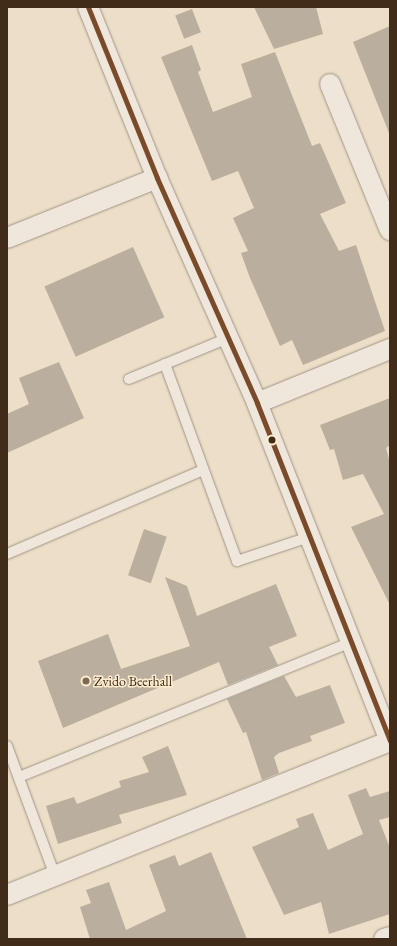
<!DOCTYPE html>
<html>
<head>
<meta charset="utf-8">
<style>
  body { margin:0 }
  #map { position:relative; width:397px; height:946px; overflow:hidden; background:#eddec7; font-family:"EB Garamond",serif }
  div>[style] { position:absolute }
  .building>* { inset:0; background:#baaf9e; transform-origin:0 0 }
  .roads { filter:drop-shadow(0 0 1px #9f9486) drop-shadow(0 0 1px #9f9486) }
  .lane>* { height:10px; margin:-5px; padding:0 5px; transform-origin:5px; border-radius:5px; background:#efe7db }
  .street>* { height:20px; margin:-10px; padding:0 10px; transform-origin:10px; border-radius:10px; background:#efe7db }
  .bus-1>* { height:5px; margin:-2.5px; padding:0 2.5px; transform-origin:2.5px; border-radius:2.5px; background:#7a4b2a }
  .dots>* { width:11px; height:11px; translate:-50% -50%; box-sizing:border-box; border:2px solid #feecd0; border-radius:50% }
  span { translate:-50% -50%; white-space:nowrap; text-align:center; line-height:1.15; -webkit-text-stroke:3px #feecd0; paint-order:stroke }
  .poi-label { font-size:14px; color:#412b19 }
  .left { translate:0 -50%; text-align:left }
  .frame { position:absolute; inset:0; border:8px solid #412b19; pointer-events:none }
</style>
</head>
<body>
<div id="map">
  <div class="building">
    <div style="clip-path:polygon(254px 7px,316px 7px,323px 34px,274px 49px)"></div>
    <div style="left:192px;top:9px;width:25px;height:18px;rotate:69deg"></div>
    <div style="clip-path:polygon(390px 26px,390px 133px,389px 133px,353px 42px)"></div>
    <div style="clip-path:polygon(192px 45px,201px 70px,198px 72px,213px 112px,252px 97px,241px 64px,275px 52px,312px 146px,320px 143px,346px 203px,320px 214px,339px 251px,356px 245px,385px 331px,303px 365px,292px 340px,280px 346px,250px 278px,241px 253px,248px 251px,233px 218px,254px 208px,238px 171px,212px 181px,161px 57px)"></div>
    <div style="left:133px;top:247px;width:77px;height:97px;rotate:66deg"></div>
    <div style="clip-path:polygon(59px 362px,84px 418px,7px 453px,7px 414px,29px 404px,19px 378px)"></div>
    <div style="clip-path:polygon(390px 398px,390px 445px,386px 448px,390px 463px,390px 605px,351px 527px,384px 514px,363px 474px,343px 480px,334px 449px,330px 450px,320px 425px)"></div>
    <div style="left:144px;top:529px;width:24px;height:49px;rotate:19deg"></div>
    <div style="clip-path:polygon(165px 577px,187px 586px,197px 616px,276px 584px,297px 636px,269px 647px,278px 665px,228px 685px,219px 662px,63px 728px,38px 661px,108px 634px,121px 669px,190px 646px)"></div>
    <div style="clip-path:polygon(284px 676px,296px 697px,330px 685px,345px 723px,310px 736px,312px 741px,279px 753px,274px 757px,279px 773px,262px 780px,246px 732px,243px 733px,227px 699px)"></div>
    <div style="clip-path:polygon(168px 746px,187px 795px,119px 815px,122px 823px,58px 844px,46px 806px,74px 797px,77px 804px,121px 787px,119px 781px,149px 772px,142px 757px)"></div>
    <div style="clip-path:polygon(366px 788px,370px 797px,390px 791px,390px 817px,379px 820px,390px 848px,390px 914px,329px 934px,321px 902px,284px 915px,252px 847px,299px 827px,296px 819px,313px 813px,328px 850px,363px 834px,348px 795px)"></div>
    <div style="clip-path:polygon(211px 852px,247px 939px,90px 939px,80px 907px,91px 903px,86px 890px,109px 882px,126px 930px,166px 911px,149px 865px,175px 855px,179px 866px)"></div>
  </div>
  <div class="roads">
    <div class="lane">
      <div style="left:165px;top:364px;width:210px;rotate:69.9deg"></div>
      <div style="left:237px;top:561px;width:76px;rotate:-18.4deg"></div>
      <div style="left:129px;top:379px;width:107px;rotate:-22.5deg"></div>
      <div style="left:7px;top:554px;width:213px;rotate:-23.2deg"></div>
      <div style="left:7px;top:746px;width:139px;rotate:69.7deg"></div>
      <div style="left:19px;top:777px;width:358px;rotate:-22.1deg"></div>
    </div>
    <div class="street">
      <div style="left:88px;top:7px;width:184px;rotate:68deg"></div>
      <div style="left:157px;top:178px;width:246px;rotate:66deg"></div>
      <div style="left:257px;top:403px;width:363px;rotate:68.5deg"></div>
      <div style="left:330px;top:84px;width:158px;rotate:67.7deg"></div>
      <div style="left:7px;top:238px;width:162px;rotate:-21.8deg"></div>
      <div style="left:257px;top:403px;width:144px;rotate:-22.1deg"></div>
      <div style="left:7px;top:895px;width:413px;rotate:-21.9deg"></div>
      <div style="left:384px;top:939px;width:6px;rotate:-18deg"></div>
    </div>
  </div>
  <div class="bus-1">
    <div style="left:88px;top:7px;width:184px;rotate:68deg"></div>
    <div style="left:157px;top:178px;width:246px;rotate:66deg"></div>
    <div style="left:257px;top:403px;width:363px;rotate:68.5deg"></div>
  </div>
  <div class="dots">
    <div style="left:272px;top:440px;background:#412b19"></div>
    <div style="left:86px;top:681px;background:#7d6a56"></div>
  </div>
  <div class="poi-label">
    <span class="left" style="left:94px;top:681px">Zvido Beerhall</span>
  </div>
  <div class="frame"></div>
</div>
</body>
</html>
